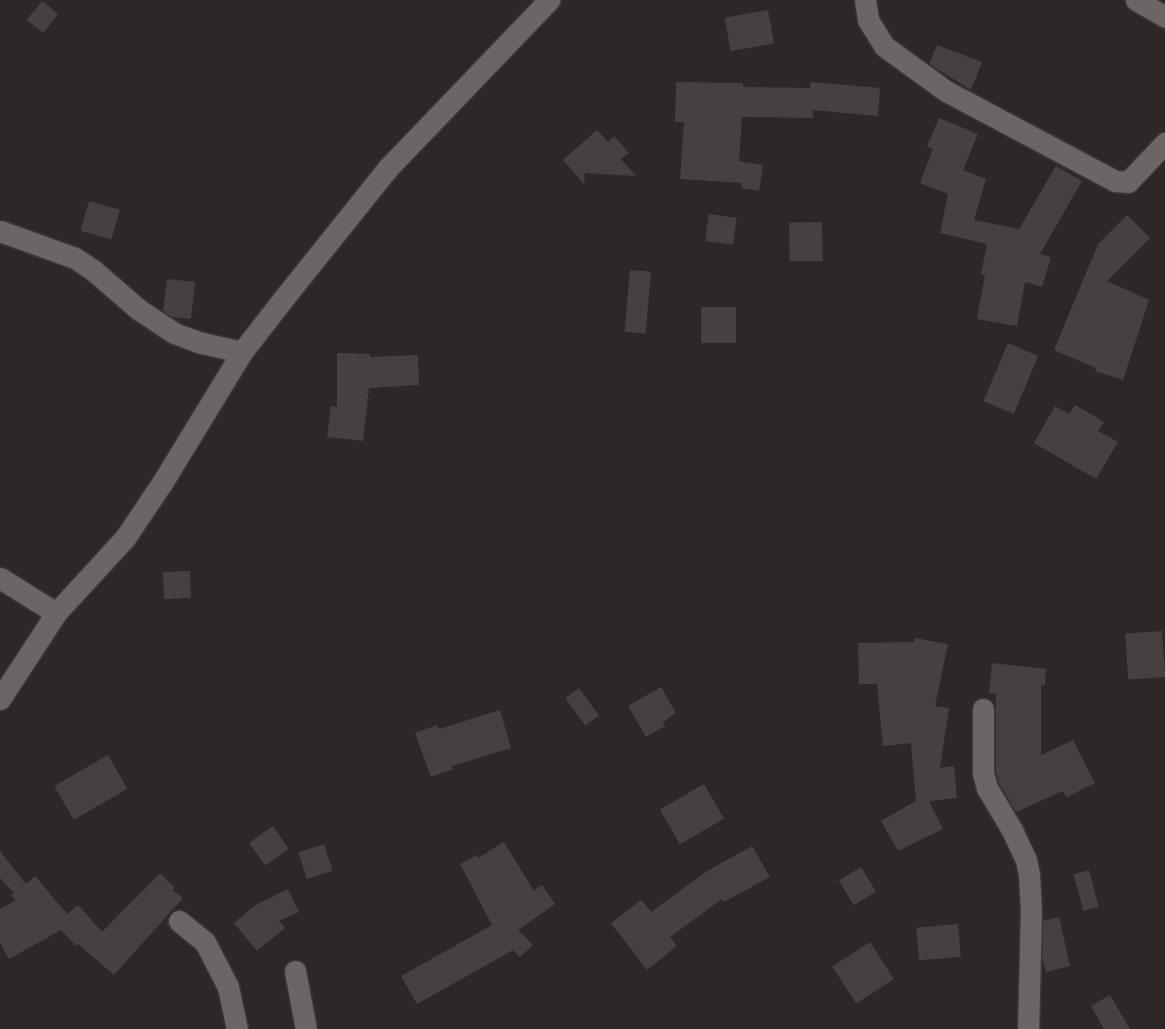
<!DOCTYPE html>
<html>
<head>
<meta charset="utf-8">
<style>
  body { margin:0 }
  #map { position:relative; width:1165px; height:1029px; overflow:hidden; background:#2d2827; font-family:Ubuntu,sans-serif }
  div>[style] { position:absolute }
  .building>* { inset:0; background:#464140; transform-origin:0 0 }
  .roads { filter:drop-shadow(0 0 1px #474443) drop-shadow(0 0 1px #474443) }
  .minor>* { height:21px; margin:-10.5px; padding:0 10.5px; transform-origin:10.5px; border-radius:10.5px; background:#6b6665 }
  span { translate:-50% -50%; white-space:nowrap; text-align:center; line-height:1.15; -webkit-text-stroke:4px #231f1e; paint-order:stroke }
</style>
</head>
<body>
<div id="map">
  <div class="building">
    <div style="left:42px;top:1px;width:21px;height:24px;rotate:39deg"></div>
    <div style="left:768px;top:10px;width:34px;height:44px;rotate:80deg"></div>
    <div style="clip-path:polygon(937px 45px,982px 62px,971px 90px,929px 64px)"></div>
    <div style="clip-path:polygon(676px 82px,743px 83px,743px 87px,810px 88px,811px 82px,880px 88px,878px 116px,813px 110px,813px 118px,742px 117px,739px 161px,763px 165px,759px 191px,741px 188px,742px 183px,680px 179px,684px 122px,675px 122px)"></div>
    <div style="clip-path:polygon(939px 118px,978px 134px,963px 170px,986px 179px,974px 220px,1019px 229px,1056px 166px,1082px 181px,1040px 254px,1051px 257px,1042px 287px,1025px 282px,1017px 326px,977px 319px,985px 275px,981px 274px,987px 244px,940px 233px,948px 194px,920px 183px,933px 149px,927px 146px)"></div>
    <div style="clip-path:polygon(597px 130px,608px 142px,614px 136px,629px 153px,621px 159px,636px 176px,585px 173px,584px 184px,563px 160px)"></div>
    <div style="left:89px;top:201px;width:32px;height:31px;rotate:16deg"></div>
    <div style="left:709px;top:214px;width:28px;height:27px;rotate:8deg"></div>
    <div style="clip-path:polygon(1127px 215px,1150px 238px,1107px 281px,1149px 300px,1123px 380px,1095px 371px,1096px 368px,1054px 350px,1098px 244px)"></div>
    <div style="left:822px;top:222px;width:39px;height:33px;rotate:89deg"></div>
    <div style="left:630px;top:270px;width:21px;height:62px;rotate:5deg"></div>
    <div style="clip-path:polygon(167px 279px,195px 282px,191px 319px,172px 317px,163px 311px)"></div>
    <div style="left:701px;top:307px;width:35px;height:36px"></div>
    <div style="left:1008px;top:343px;width:33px;height:63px;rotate:23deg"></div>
    <div style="clip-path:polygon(337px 353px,370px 354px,370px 357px,418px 355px,419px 385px,369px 388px,363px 441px,327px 437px,331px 406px,337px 407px)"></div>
    <div style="clip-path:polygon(1075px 405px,1104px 422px,1098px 431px,1118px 442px,1096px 479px,1034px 443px,1055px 406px,1069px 414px)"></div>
    <div style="left:190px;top:571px;width:27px;height:27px;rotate:88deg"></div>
    <div style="left:1162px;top:631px;width:46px;height:37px;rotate:86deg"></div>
    <div style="clip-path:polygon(915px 638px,948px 644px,935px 706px,949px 708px,940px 768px,954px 766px,957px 798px,929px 801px,943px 829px,898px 851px,881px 821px,916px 801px,911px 743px,883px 746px,877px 684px,859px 684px,858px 643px,914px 642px)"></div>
    <div style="clip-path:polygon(992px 663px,1046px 669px,1045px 685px,1041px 685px,1041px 755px,1073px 740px,1095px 783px,1067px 797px,1063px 791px,1016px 812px,999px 783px,996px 771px,996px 694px,989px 693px)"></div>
    <div style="clip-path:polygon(661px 687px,676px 713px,663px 722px,665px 726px,646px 737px,628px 706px)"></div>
    <div style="left:579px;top:688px;width:34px;height:17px;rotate:54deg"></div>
    <div style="clip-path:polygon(500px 710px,511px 748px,452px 766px,453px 769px,431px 777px,415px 733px,437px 725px,439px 729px)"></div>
    <div style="left:108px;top:755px;width:39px;height:62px;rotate:60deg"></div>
    <div style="left:704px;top:784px;width:40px;height:51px;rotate:60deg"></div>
    <div style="left:273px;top:826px;width:28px;height:29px;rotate:55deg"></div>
    <div style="clip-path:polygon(504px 842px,534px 891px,542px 885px,555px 904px,518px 930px,533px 945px,520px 957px,513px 950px,417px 1004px,401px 976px,492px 925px,460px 864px,476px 855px,478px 858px)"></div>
    <div style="left:324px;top:844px;width:28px;height:27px;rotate:72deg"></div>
    <div style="clip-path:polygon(752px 846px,770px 877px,724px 902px,722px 899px,670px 937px,677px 946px,647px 970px,611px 923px,641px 900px,651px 912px,707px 871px)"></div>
    <div style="clip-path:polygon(0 851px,26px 884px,35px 876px,67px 914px,78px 905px,102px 932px,160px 873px,175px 888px,172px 890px,183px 898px,114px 975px,78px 944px,76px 946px,61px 930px,9px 959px,0 943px,0 909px,16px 900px,11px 895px,14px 893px,0 878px)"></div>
    <div style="left:861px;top:867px;width:29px;height:26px;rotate:59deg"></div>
    <div style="left:1089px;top:870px;width:38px;height:16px;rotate:75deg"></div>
    <div style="clip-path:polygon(288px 889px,299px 912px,279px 921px,285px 928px,257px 951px,234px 923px,254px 906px)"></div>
    <div style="clip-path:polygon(1059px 917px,1070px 966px,1046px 972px,1042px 957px,1043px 921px)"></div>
    <div style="left:958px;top:924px;width:33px;height:42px;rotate:85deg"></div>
    <div style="left:870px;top:942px;width:44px;height:45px;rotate:57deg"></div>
    <div style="clip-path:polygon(1110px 995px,1130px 1029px,1104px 1029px,1091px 1006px)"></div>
  </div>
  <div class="roads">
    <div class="minor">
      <div style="left:865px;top:0;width:20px;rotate:81deg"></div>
      <div style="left:868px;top:20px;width:31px;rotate:58deg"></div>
      <div style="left:884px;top:46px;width:77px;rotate:36deg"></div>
      <div style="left:946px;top:91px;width:191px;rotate:28deg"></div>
      <div style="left:1115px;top:181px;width:13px;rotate:4deg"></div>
      <div style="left:1128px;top:182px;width:54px;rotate:-46.5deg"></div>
      <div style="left:1136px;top:0;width:34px;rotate:30deg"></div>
      <div style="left:0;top:231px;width:80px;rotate:19.8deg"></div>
      <div style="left:75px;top:258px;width:22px;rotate:34deg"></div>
      <div style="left:93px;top:270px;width:60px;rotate:40.9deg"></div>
      <div style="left:138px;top:309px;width:43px;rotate:33.7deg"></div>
      <div style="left:174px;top:333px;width:30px;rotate:20deg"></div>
      <div style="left:202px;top:343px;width:41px;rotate:12.7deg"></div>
      <div style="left:0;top:578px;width:66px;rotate:32deg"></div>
      <div style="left:0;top:699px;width:103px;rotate:-56.9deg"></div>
      <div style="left:56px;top:613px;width:102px;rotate:-47.4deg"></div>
      <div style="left:125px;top:538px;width:66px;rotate:-56.1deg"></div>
      <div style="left:162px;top:483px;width:153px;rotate:-58.6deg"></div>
      <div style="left:242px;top:352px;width:73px;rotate:-52.2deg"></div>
      <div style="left:287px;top:294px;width:161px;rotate:-51.3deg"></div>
      <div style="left:388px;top:168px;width:233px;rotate:-46.2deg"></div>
      <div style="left:983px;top:709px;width:64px;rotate:90deg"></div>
      <div style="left:983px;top:773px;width:16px;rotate:75deg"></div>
      <div style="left:987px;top:788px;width:49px;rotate:59.2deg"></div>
      <div style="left:1012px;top:830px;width:33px;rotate:65deg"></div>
      <div style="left:1026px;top:860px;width:14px;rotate:78deg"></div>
      <div style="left:1029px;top:874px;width:36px;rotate:87deg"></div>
      <div style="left:1031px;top:910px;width:119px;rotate:91.4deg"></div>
      <div style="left:179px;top:921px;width:33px;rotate:39deg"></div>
      <div style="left:205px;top:942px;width:51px;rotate:62.9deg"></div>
      <div style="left:228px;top:987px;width:43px;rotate:77.9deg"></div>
      <div style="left:295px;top:971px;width:59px;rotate:79.3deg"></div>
    </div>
  </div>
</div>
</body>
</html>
